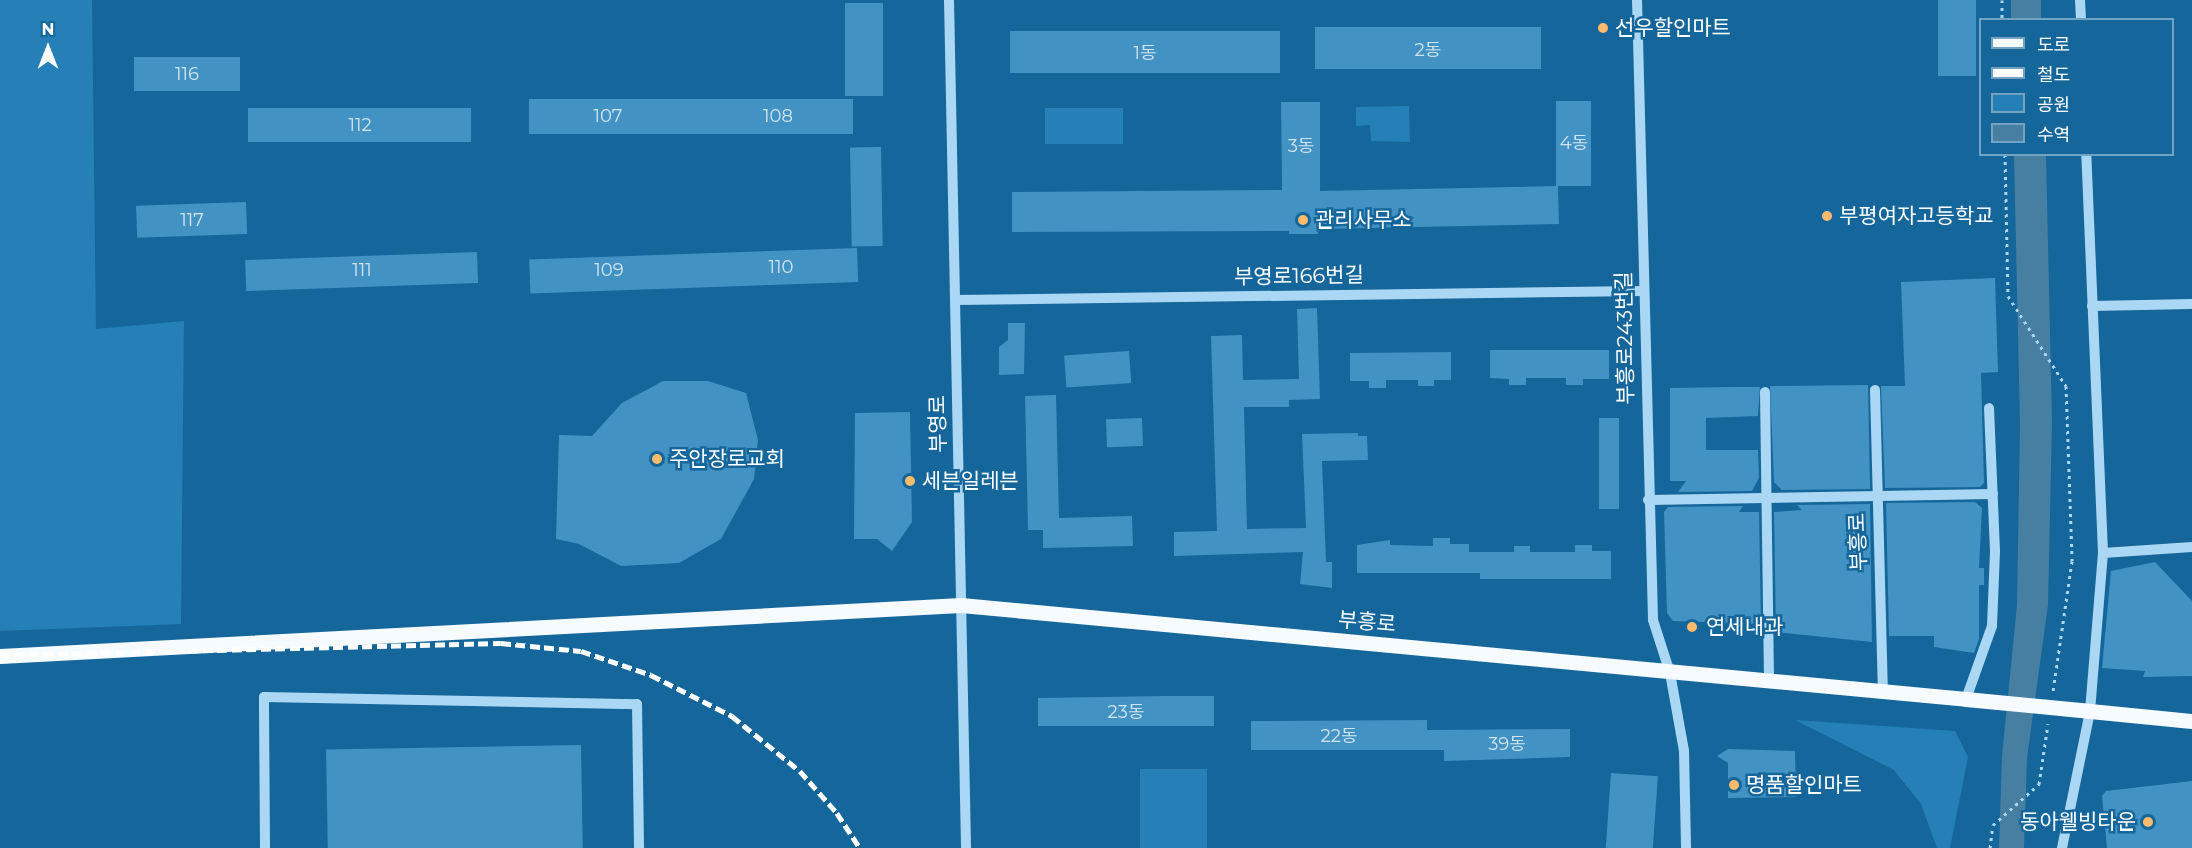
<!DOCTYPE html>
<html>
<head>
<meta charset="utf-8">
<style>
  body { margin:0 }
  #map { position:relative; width:2192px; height:848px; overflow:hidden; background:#15669b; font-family:Montserrat,"Noto Sans KR",sans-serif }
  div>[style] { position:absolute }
  .green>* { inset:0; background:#2480b7; transform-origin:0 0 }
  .water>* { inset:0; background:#477fa3; transform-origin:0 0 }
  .building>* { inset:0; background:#4292c3; transform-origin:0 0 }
  .path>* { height:3px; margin-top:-1.5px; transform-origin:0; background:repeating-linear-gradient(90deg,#aad7f3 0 3px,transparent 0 7.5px) }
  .minor>* { height:10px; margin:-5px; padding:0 5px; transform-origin:5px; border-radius:5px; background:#aad7f3 }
  .major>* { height:15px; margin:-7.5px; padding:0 7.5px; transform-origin:7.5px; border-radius:7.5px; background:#f6fbff }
  .rail>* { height:4.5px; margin-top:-2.25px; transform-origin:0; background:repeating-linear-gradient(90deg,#fff 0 10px,transparent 0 14.5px) }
  .major-bridge>* { height:15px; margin:-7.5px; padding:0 7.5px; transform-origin:7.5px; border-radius:7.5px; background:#f6fbff }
  .dots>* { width:16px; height:16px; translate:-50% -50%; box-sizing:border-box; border:3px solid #15669b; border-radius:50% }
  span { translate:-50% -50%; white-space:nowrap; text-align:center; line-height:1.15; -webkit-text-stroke:5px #15669b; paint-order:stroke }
  .number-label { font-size:18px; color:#d0e4f0 }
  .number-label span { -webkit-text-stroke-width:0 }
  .poi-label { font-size:21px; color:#fff }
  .left { translate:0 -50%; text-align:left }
  .right { translate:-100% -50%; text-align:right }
  .street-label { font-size:21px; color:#fff }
  .legend { position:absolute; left:1979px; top:18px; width:195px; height:138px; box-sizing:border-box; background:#15669b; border:2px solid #73a3c3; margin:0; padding:8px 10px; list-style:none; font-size:18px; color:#fff }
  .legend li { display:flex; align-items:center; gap:12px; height:30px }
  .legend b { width:30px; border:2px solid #73a3c3 }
  .north { position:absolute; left:18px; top:18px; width:60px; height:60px; -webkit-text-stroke:4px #15669b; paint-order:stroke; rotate:0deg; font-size:16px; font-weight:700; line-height:24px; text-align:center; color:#fff }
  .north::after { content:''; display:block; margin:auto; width:21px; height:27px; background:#fff; clip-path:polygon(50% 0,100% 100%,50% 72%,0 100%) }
</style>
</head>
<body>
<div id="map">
  <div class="green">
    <div style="clip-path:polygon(0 0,92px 0,96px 329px,184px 321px,181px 624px,0 631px)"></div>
    <div style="clip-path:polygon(1409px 106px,1410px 142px,1371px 141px,1370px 125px,1356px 126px,1356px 107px)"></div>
    <div style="left:1123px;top:108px;width:36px;height:78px;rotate:90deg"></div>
    <div style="clip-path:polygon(1795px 720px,1955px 731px,1968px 757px,1950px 848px,1937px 848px,1921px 804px,1894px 770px)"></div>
    <div style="left:1207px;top:769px;width:79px;height:67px;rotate:90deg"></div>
  </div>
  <div class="water">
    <div style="left:2011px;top:0;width:30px;height:19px"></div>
    <div style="clip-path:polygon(2014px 155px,2046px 155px,2052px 423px,2048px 605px,2027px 758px,2024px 848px,1999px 848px,2002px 756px,2017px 605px,2020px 424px)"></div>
  </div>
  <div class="building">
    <div style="left:1938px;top:0;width:38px;height:76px"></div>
    <div style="left:845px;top:3px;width:38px;height:93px"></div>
    <div style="left:1541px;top:27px;width:42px;height:226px;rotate:90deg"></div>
    <div style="left:1280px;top:31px;width:42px;height:270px;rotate:90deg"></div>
    <div style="left:134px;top:57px;width:106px;height:34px"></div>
    <div style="left:529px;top:99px;width:324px;height:35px"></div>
    <div style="left:1556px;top:101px;width:35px;height:85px"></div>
    <div style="clip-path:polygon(1281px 102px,1320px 102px,1320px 191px,1558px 186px,1559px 224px,1318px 229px,1318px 234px,1289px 234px,1289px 231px,1012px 232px,1012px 192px,1282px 190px)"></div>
    <div style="left:248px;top:108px;width:223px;height:34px"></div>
    <div style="left:881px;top:147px;width:99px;height:31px;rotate:89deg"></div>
    <div style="left:246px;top:202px;width:32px;height:110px;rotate:88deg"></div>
    <div style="left:857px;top:248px;width:34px;height:328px;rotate:88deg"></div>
    <div style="left:477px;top:252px;width:31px;height:232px;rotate:88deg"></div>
    <div style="clip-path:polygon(1995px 278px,1998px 372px,1981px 373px,1984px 483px,1980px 487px,1885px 488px,1881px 386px,1905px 386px,1901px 282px)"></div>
    <div style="clip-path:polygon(1317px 308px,1320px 399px,1289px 400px,1289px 407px,1244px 407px,1247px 529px,1306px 528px,1302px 434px,1358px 433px,1358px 436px,1367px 436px,1368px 460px,1322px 461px,1326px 562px,1332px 562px,1332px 588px,1300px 584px,1303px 552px,1174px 556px,1174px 532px,1217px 531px,1211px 336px,1242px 335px,1243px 380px,1299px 379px,1297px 309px)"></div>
    <div style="clip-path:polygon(1008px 323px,1025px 323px,1024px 374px,999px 375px,999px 347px,1008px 340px)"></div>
    <div style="clip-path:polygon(1490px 350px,1609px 350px,1609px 379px,1583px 379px,1583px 385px,1566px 385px,1566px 378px,1526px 378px,1526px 385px,1509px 385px,1509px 379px,1490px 378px)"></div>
    <div style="left:1129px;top:351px;width:32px;height:65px;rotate:86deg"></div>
    <div style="clip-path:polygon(1451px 352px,1451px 380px,1434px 380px,1434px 386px,1418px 386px,1418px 380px,1386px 380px,1386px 388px,1369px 388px,1369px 381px,1350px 381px,1350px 353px)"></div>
    <div style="clip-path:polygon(663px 381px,708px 381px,746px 393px,758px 440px,754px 479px,721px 539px,679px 563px,621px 566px,579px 544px,556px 539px,559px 435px,592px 436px,622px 403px)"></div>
    <div style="clip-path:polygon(1770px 386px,1868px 385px,1870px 489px,1782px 490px,1774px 482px)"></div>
    <div style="clip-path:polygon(1732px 387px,1760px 387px,1758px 416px,1706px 418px,1706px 450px,1758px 450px,1759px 478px,1752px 491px,1678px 492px,1686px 481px,1670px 481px,1670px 388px)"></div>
    <div style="clip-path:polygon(1056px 395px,1059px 518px,1132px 516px,1133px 546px,1043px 548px,1043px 530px,1028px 530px,1025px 396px)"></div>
    <div style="clip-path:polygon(910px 412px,912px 522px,892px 551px,877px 539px,854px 539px,855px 413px)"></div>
    <div style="left:1142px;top:418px;width:28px;height:36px;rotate:88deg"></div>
    <div style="left:1599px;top:418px;width:20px;height:91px"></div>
    <div style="clip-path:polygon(1975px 502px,1982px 508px,1979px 568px,1984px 568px,1984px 585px,1979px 585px,1979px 639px,1974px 653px,1934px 647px,1934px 636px,1889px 636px,1886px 503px)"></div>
    <div style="clip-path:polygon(1870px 504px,1872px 642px,1776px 632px,1774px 512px,1802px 510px,1797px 505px)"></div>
    <div style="clip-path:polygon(1743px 506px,1739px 512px,1759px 512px,1761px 624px,1673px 621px,1667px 613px,1664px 512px,1668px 507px)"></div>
    <div style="clip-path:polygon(1433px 538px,1450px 538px,1450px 544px,1469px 544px,1469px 552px,1514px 552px,1514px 546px,1530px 546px,1530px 552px,1575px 552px,1575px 545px,1592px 545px,1592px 551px,1611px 551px,1611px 579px,1480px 579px,1480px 573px,1357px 573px,1357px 545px,1390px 540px,1390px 545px,1433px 546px)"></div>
    <div style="clip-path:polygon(2155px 562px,2192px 601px,2192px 676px,2143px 677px,2145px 671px,2102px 668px,2111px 571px)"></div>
    <div style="clip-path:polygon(1165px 696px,1214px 696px,1214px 726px,1038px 726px,1038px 698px)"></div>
    <div style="clip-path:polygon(1427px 720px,1427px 730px,1570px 729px,1570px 757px,1444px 761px,1444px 750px,1251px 750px,1251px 721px)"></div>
    <div style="left:581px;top:745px;width:103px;height:255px;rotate:89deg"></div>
    <div style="clip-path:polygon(1728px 749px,1795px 751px,1796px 797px,1728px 798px,1728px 763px,1717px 756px)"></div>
    <div style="left:1611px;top:773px;width:47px;height:75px;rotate:4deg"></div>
    <div style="clip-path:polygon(2192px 781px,2192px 848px,2107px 848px,2102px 796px,2106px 791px)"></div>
  </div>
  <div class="path">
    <div style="left:2002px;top:0;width:20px;rotate:90deg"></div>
    <div style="left:2005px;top:154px;width:142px;rotate:88.8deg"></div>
    <div style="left:2008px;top:296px;width:107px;rotate:57.2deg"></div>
    <div style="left:2066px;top:386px;width:175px;rotate:88deg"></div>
    <div style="left:2072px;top:561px;width:131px;rotate:98.3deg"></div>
    <div style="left:1990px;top:848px;width:23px;rotate:-83deg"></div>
    <div style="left:1993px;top:825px;width:62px;rotate:-41.7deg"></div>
    <div style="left:2039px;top:784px;width:61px;rotate:-81.5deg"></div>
  </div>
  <div class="minor">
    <div style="left:949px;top:0;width:848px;rotate:88.85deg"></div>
    <div style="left:1637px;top:0;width:620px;rotate:88.52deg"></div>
    <div style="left:1653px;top:620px;width:56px;rotate:72.2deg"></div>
    <div style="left:1670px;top:673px;width:79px;rotate:79.8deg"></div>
    <div style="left:1684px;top:751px;width:97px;rotate:88.8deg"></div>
    <div style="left:2080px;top:0;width:20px;rotate:87deg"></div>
    <div style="left:955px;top:300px;width:688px;rotate:-0.75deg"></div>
    <div style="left:2092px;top:306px;width:100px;rotate:-1.1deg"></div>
    <div style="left:1875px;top:390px;width:302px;rotate:88.5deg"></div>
    <div style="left:1765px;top:392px;width:289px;rotate:89.2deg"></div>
    <div style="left:1648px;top:500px;width:345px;rotate:-1deg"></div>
    <div style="left:2103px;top:553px;width:89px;rotate:-3.9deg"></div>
    <div style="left:1966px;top:699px;width:77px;rotate:-70.4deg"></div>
    <div style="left:1992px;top:626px;width:75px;rotate:-87.7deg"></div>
    <div style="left:1995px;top:551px;width:143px;rotate:-92.4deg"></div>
    <div style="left:265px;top:848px;width:151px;rotate:-90.4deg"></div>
    <div style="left:264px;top:697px;width:373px;rotate:1.1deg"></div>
    <div style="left:637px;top:704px;width:144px;rotate:89.2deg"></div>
    <div style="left:2062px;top:848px;width:140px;rotate:-78.4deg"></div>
    <div style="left:2090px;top:711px;width:159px;rotate:-85.3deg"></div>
    <div style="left:2103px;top:553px;width:399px;rotate:-92.4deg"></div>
  </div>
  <div class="major">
    <div style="left:0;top:656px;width:962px;rotate:-3.04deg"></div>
    <div style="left:961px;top:605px;width:1009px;rotate:5.34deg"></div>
    <div style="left:2090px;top:711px;width:102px;rotate:5.6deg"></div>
  </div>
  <div class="rail">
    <div style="left:0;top:655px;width:501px;rotate:-1.37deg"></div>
    <div style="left:501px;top:643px;width:80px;rotate:5.7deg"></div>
    <div style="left:581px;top:651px;width:74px;rotate:18.9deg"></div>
    <div style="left:651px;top:675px;width:91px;rotate:26.8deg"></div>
    <div style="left:732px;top:716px;width:87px;rotate:39deg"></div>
    <div style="left:800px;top:771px;width:56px;rotate:48.6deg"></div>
    <div style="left:837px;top:813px;width:42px;rotate:56.7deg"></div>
  </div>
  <div class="major-bridge">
    <div style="left:1966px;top:699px;width:125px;rotate:5.5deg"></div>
  </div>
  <div class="dots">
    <div style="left:1603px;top:28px;background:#ffbb6c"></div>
    <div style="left:1827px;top:216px;background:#ffbb6c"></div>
    <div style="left:1303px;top:220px;background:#ffbb6c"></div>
    <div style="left:657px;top:459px;background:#ffbb6c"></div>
    <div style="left:910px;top:481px;background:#ffbb6c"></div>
    <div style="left:1692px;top:627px;background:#ffbb6c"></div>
    <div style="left:1734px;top:785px;background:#ffbb6c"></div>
    <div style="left:2148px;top:822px;background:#ffbb6c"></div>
  </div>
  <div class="number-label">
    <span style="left:1428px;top:50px">2동</span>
    <span style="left:1145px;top:53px">1동</span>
    <span style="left:187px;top:74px">116</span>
    <span style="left:608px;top:116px">107</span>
    <span style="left:778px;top:116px">108</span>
    <span style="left:360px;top:125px">112</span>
    <span style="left:1574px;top:143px">4동</span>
    <span style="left:1301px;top:146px">3동</span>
    <span style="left:192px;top:220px">117</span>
    <span style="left:781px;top:267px">110</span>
    <span style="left:362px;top:270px">111</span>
    <span style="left:609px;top:270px">109</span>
    <span style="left:1126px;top:712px">23동</span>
    <span style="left:1339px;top:736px">22동</span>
    <span style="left:1507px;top:744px">39동</span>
  </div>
  <div class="poi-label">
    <span class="left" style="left:1615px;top:28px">선우할인마트</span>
    <span class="left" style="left:1839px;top:216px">부평여자고등학교</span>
    <span class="left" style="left:1315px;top:220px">관리사무소</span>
    <span class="left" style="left:669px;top:459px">주안장로교회</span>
    <span class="left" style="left:922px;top:481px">세븐일레븐</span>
    <span class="left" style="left:1706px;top:627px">연세내과</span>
    <span class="left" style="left:1746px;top:785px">명품할인마트</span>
    <span class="right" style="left:2136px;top:822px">동아웰빙타운</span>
  </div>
  <div class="street-label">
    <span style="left:1299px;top:276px;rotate:-1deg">부영로166번길</span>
    <span style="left:1625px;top:338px;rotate:-91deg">부흥로243번길</span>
    <span style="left:938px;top:424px;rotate:-91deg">부영로</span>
    <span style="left:1858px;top:542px;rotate:-92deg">부흥로</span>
    <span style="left:1367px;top:622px;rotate:5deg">부흥로</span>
  </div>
  <ul class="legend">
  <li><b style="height:8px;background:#f6fbff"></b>도로</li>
  <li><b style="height:8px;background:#fff"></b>철도</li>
  <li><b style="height:16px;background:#2480b7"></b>공원</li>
  <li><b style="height:16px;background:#477fa3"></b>수역</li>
  </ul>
  <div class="north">N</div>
</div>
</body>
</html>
